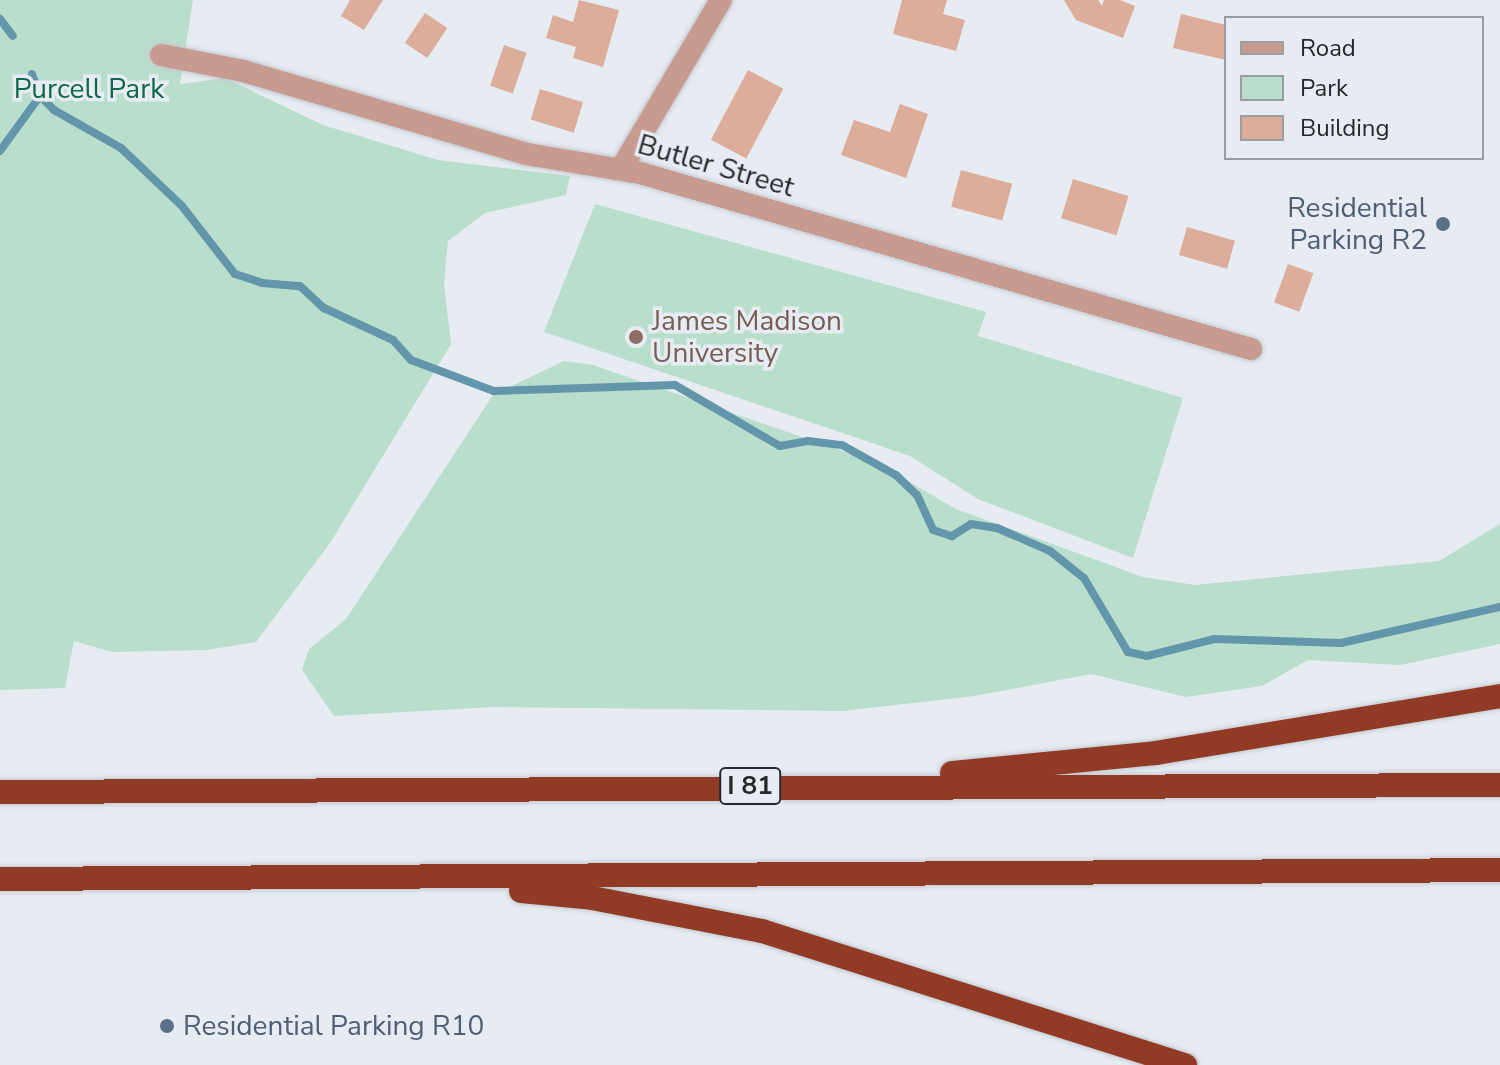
<!DOCTYPE html>
<html>
<head>
<meta charset="utf-8">
<style>
  body { margin:0 }
  #map { position:relative; width:1500px; height:1065px; overflow:hidden; background:#e7ecf3; font-family:"Nunito Sans",sans-serif }
  div>[style] { position:absolute }
  .green>* { inset:0; background:#b9decc }
  .stream>* { height:8px; margin:-4px; padding:0 4px; transform-origin:4px; border-radius:4px; background:#6496ab }
  .building>* { inset:0; background:#dcad9a; transform-origin:0 0 }
  .roads { filter:drop-shadow(0 0 2px #c4c9cf) drop-shadow(0 0 2px #c4c9cf) }
  .minor>* { height:22px; margin:-11px; padding:0 11px; transform-origin:11px; border-radius:11px; background:#c79b90 }
  .motorway>* { height:24px; margin:-12px; padding:0 12px; transform-origin:12px; border-radius:12px; background:#913b27 }
  .dots>* { width:22px; height:22px; translate:-50% -50%; box-sizing:border-box; border:4px solid #e7ecf3; border-radius:50% }
  span { translate:-50% -50%; white-space:nowrap; text-align:center; line-height:1.15; -webkit-text-stroke:7px #e7ecf3; paint-order:stroke }
  .shield-label span { padding:2px 6px; background:#e7ecf3; border:2px solid; border-radius:6px; -webkit-text-stroke-width:0 }
  .shield-label { font-size:26px; color:#26282b; font-weight:700 }
  .park-label { font-size:28px; color:#0f684b }
  .street-label { font-size:28px; color:#26282b }
  .service-label { font-size:28px; color:#4e5e75 }
  .right { translate:-100% -50%; text-align:right }
  .left { translate:0 -50%; text-align:left }
  .education-label { font-size:28px; color:#785e54 }
  .legend { position:absolute; left:1224px; top:16px; width:260px; height:144px; box-sizing:border-box; background:#e7ecf3; border:2px solid #9a9ea3; margin:0; padding:10px 14px; list-style:none; font-size:24px; color:#26282b }
  .legend li { display:flex; align-items:center; gap:16px; height:40px }
  .legend b { width:40px; border:2px solid #9a9ea3 }
</style>
</head>
<body>
<div id="map">
  <div class="green">
    <div style="clip-path:polygon(0 0,193px 0,180px 84px,225px 78px,323px 125px,438px 160px,570px 176px,566px 195px,485px 213px,448px 241px,444px 284px,451px 344px,330px 543px,256px 642px,206px 650px,112px 652px,74px 641px,65px 688px,0 690px)"></div>
    <div style="clip-path:polygon(595px 204px,986px 312px,978px 336px,1183px 398px,1133px 558px,978px 499px,910px 456px,544px 332px)"></div>
    <div style="clip-path:polygon(564px 361px,593px 365px,877px 463px,956px 509px,1143px 577px,1195px 585px,1439px 561px,1500px 524px,1500px 644px,1400px 665px,1308px 660px,1262px 686px,1186px 697px,1091px 674px,975px 696px,843px 711px,494px 707px,334px 716px,302px 670px,309px 649px,346px 619px,493px 395px)"></div>
  </div>
  <div class="stream">
    <div style="left:0;top:19px;width:21px;rotate:53deg"></div>
    <div style="left:32px;top:74px;width:23px;rotate:70deg"></div>
    <div style="left:40px;top:96px;width:20px;rotate:45deg"></div>
    <div style="left:54px;top:110px;width:77px;rotate:29.6deg"></div>
    <div style="left:121px;top:148px;width:84px;rotate:43.6deg"></div>
    <div style="left:182px;top:206px;width:86px;rotate:52.1deg"></div>
    <div style="left:235px;top:274px;width:28px;rotate:18deg"></div>
    <div style="left:262px;top:283px;width:38px;rotate:5deg"></div>
    <div style="left:300px;top:286px;width:33px;rotate:43deg"></div>
    <div style="left:324px;top:308px;width:76px;rotate:24.9deg"></div>
    <div style="left:393px;top:340px;width:27px;rotate:48deg"></div>
    <div style="left:411px;top:360px;width:89px;rotate:20.5deg"></div>
    <div style="left:494px;top:391px;width:181px;rotate:-1.9deg"></div>
    <div style="left:675px;top:385px;width:121px;rotate:30.2deg"></div>
    <div style="left:780px;top:446px;width:28px;rotate:-10deg"></div>
    <div style="left:808px;top:441px;width:34px;rotate:7deg"></div>
    <div style="left:842px;top:445px;width:62px;rotate:29.1deg"></div>
    <div style="left:896px;top:475px;width:29px;rotate:44deg"></div>
    <div style="left:917px;top:495px;width:38px;rotate:65deg"></div>
    <div style="left:933px;top:530px;width:20px;rotate:18deg"></div>
    <div style="left:952px;top:536px;width:22px;rotate:-32deg"></div>
    <div style="left:971px;top:524px;width:26px;rotate:9deg"></div>
    <div style="left:997px;top:528px;width:58px;rotate:23.5deg"></div>
    <div style="left:1050px;top:551px;width:43px;rotate:38.5deg"></div>
    <div style="left:1084px;top:578px;width:86px;rotate:59.3deg"></div>
    <div style="left:1128px;top:652px;width:19px;rotate:12deg"></div>
    <div style="left:1147px;top:656px;width:69px;rotate:-14.2deg"></div>
    <div style="left:1214px;top:639px;width:127px;rotate:1.8deg"></div>
    <div style="left:1341px;top:643px;width:163px;rotate:-12.8deg"></div>
    <div style="left:0;top:151px;width:68px;rotate:-54deg"></div>
  </div>
  <div class="building">
    <div style="clip-path:polygon(350px 0,383px 0,364px 30px,341px 16px)"></div>
    <div style="clip-path:polygon(579px 0,619px 10px,603px 67px,573px 58px,576px 47px,546px 38px,553px 15px,573px 22px)"></div>
    <div style="clip-path:polygon(902px 0,947px 0,943px 14px,965px 20px,956px 51px,893px 34px)"></div>
    <div style="clip-path:polygon(1064px 0,1098px 0,1102px 6px,1104px 0,1120px 0,1135px 6px,1123px 38px,1076px 20px)"></div>
    <div style="left:425px;top:13px;width:27px;height:36px;rotate:34deg"></div>
    <div style="clip-path:polygon(1181px 14px,1226px 25px,1226px 60px,1173px 48px)"></div>
    <div style="left:504px;top:45px;width:24px;height:43px;rotate:19deg"></div>
    <div style="left:748px;top:70px;width:40px;height:79px;rotate:28deg"></div>
    <div style="left:540px;top:89px;width:45px;height:32px;rotate:17deg"></div>
    <div style="clip-path:polygon(900px 104px,928px 114px,906px 178px,841px 155px,854px 120px,890px 132px)"></div>
    <div style="left:961px;top:170px;width:53px;height:38px;rotate:15deg"></div>
    <div style="left:1073px;top:179px;width:58px;height:41px;rotate:17deg"></div>
    <div style="left:1187px;top:227px;width:50px;height:29px;rotate:16deg"></div>
    <div style="left:1288px;top:264px;width:27px;height:41px;rotate:20deg"></div>
  </div>
  <div class="roads">
    <div class="minor">
      <div style="left:161px;top:55px;width:84px;rotate:11deg"></div>
      <div style="left:243px;top:71px;width:295px;rotate:16.3deg"></div>
      <div style="left:526px;top:154px;width:116px;rotate:9.5deg"></div>
      <div style="left:640px;top:173px;width:636px;rotate:16.07deg"></div>
      <div style="left:621px;top:169px;width:196px;rotate:-59.4deg"></div>
    </div>
    <div class="motorway">
      <div style="left:952px;top:773px;width:205px;rotate:-5.6deg"></div>
      <div style="left:1156px;top:753px;width:349px;rotate:-9.4deg"></div>
      <div style="left:0;top:792px;width:1500px;rotate:-0.27deg"></div>
      <div style="left:0;top:879px;width:1500px;rotate:-0.34deg"></div>
      <div style="left:521px;top:891px;width:71px;rotate:5.6deg"></div>
      <div style="left:592px;top:898px;width:173px;rotate:11deg"></div>
      <div style="left:762px;top:931px;width:444px;rotate:17.6deg"></div>
    </div>
  </div>
  <div class="dots">
    <div style="left:1443px;top:224px;background:#5c6f8a"></div>
    <div style="left:636px;top:337px;background:#8d6e63"></div>
    <div style="left:167px;top:1026px;background:#5c6f8a"></div>
  </div>
  <div class="shield-label">
    <span style="left:750px;top:786px">I 81</span>
  </div>
  <div class="park-label">
    <span style="left:89px;top:89px">Purcell Park</span>
  </div>
  <div class="street-label">
    <span style="left:716px;top:166px;rotate:16deg">Butler Street</span>
  </div>
  <div class="service-label">
    <span class="right" style="left:1427px;top:224px">Residential<br>Parking R2</span>
    <span class="left" style="left:183px;top:1026px">Residential Parking R10</span>
  </div>
  <div class="education-label">
    <span class="left" style="left:652px;top:337px">James Madison<br>University</span>
  </div>
  <ul class="legend">
  <li><b style="height:10px;background:#c79b90"></b>Road</li>
  <li><b style="height:22px;background:#b9decc"></b>Park</li>
  <li><b style="height:22px;background:#dcad9a"></b>Building</li>
  </ul>
</div>
</body>
</html>
